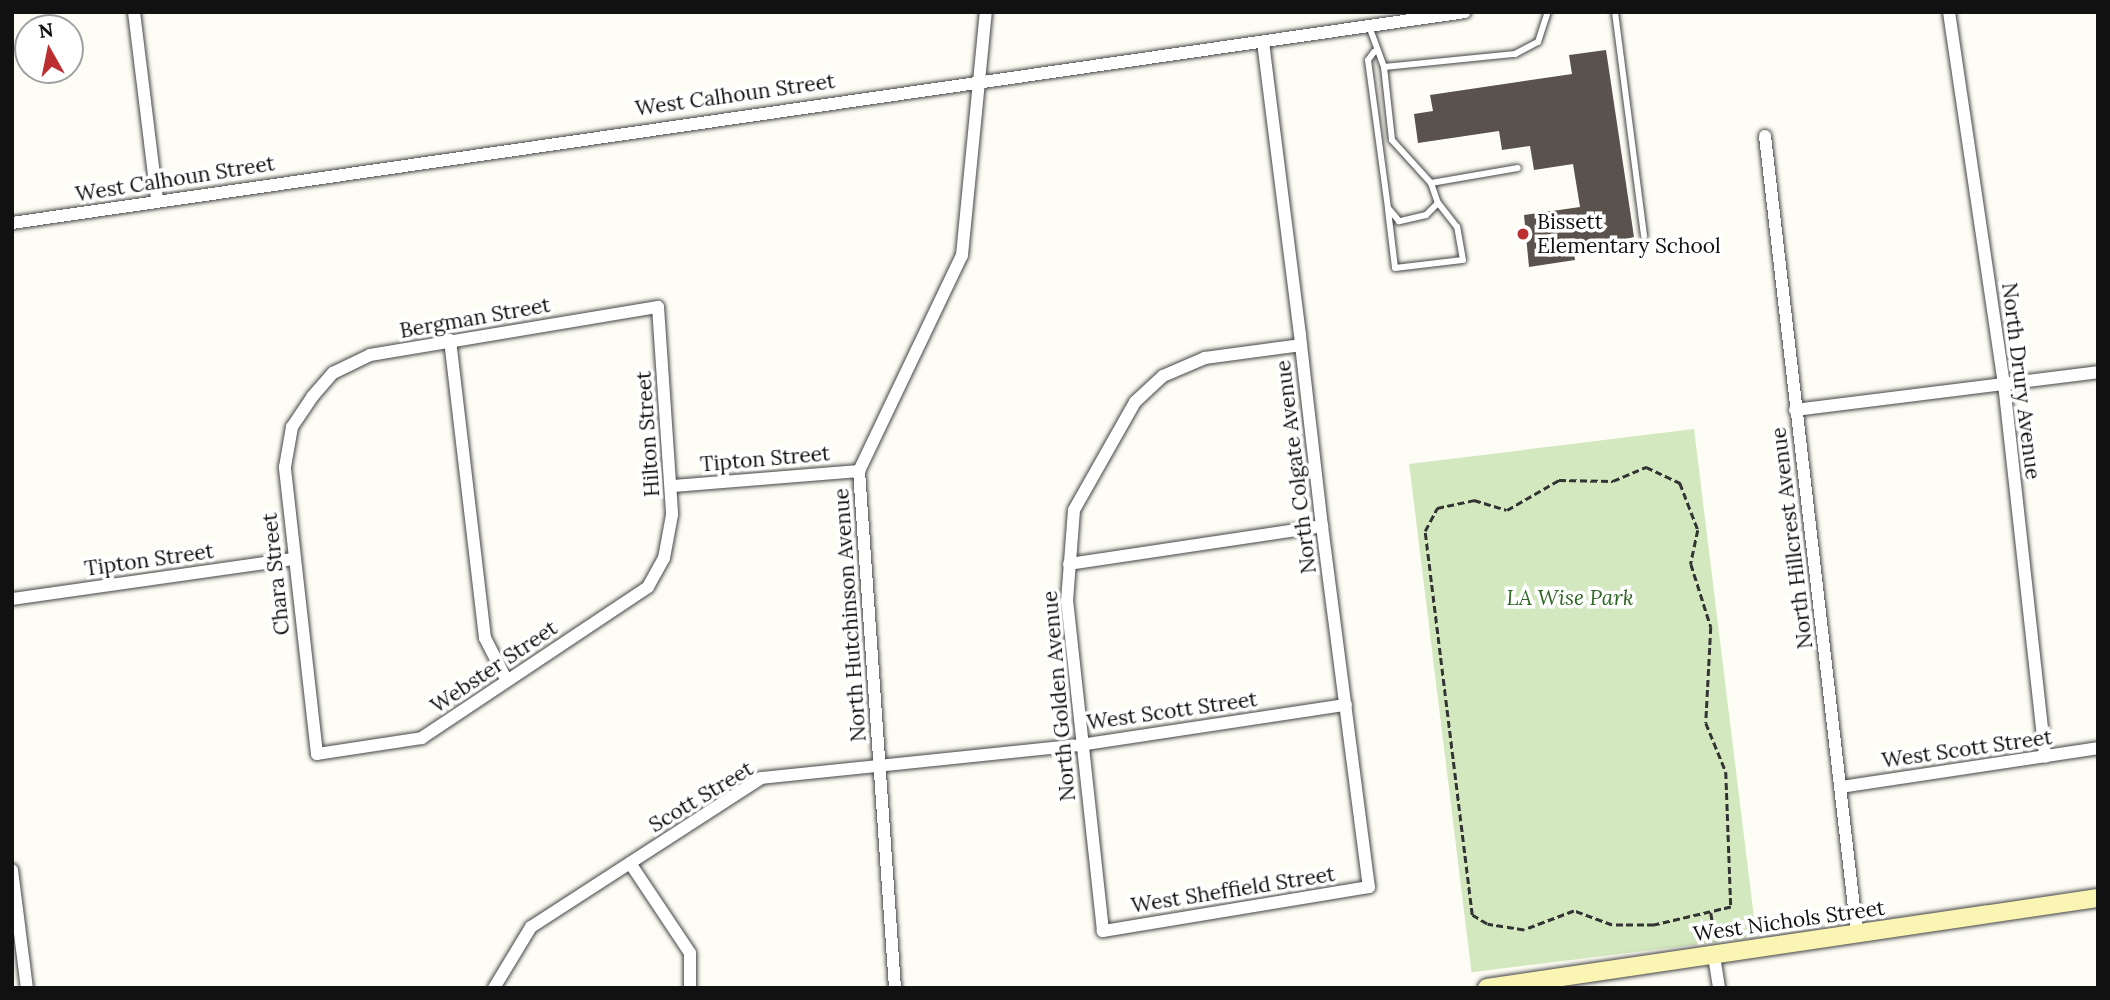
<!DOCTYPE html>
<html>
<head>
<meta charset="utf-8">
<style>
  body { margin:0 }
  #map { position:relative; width:2110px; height:1000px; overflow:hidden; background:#fefdf5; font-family:Lora,serif }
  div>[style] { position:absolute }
  .green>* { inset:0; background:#d3e8bf; transform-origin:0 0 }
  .building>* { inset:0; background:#59524d }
  .path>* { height:2.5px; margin-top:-1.25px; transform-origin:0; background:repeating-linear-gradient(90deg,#333 0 7px,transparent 0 10.5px) }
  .roads { filter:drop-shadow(0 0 2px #444) drop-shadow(0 0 2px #444) }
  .lane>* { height:6px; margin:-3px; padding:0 3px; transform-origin:3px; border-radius:3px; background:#fff }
  .street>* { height:12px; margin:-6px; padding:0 6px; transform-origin:6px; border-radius:6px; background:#fff }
  .secondary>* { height:18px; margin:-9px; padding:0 9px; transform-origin:9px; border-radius:9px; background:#fbf5b4 }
  .dots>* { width:19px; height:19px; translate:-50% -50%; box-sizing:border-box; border:4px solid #fff; border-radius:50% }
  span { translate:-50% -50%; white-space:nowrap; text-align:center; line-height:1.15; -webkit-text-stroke:7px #fff; paint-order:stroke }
  .street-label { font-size:21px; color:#111 }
  .poi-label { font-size:21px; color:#111 }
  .left { translate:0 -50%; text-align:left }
  .park-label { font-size:21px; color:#2f6623; font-style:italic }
  .frame { position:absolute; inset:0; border:14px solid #111; pointer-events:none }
  .north { position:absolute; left:14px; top:14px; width:70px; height:70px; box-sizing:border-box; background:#fff; border:2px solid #a0a0a0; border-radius:50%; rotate:351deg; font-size:19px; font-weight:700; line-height:28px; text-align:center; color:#111 }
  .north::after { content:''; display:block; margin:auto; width:24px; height:32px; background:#bb2f31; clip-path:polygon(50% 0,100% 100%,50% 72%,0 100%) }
</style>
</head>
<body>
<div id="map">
  <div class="green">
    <div style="left:1694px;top:429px;width:512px;height:287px;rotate:83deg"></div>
  </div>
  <div class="building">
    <div style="clip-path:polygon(1606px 50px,1634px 237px,1574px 252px,1575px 260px,1529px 267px,1524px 215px,1580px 207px,1573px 164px,1534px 170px,1530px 146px,1502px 150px,1499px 131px,1418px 143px,1414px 114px,1433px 111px,1430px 95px,1572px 74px,1569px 55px)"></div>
  </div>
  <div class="path">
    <div style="left:1646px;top:467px;width:38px;rotate:25deg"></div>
    <div style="left:1680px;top:483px;width:50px;rotate:69deg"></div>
    <div style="left:1698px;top:530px;width:35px;rotate:102deg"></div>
    <div style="left:1691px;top:564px;width:66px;rotate:72.4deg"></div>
    <div style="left:1711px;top:627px;width:96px;rotate:93deg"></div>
    <div style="left:1706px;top:723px;width:53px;rotate:67.8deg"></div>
    <div style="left:1726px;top:772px;width:135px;rotate:87.9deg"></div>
    <div style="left:1731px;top:907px;width:79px;rotate:166.8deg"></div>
    <div style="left:1654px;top:925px;width:42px;rotate:180deg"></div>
    <div style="left:1612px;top:925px;width:40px;rotate:-159.8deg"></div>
    <div style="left:1574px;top:911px;width:53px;rotate:159.2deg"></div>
    <div style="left:1524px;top:930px;width:37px;rotate:-171deg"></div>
    <div style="left:1487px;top:924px;width:17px;rotate:-149deg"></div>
    <div style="left:1472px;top:915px;width:387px;rotate:-97deg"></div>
    <div style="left:1425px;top:531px;width:26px;rotate:-62deg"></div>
    <div style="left:1437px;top:508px;width:38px;rotate:-12deg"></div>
    <div style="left:1474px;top:500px;width:34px;rotate:17deg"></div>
    <div style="left:1507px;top:510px;width:60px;rotate:-30deg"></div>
    <div style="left:1559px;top:480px;width:54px;rotate:1.1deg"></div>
    <div style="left:1613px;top:481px;width:36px;rotate:-23deg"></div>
    <div style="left:1711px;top:913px;width:25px;rotate:81deg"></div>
  </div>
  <div class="roads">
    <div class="lane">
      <div style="left:1615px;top:12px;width:226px;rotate:82.6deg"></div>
      <div style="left:1369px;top:26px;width:44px;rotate:69.9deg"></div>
      <div style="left:1384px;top:67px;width:73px;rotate:83.7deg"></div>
      <div style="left:1392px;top:140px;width:58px;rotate:47.8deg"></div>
      <div style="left:1431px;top:183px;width:21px;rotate:71deg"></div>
      <div style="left:1438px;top:203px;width:17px;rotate:135deg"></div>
      <div style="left:1426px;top:215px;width:28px;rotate:167deg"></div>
      <div style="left:1399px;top:221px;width:17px;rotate:-130deg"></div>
      <div style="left:1388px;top:208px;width:149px;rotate:-97.7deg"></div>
      <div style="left:1368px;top:60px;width:10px;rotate:-53deg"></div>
      <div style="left:1384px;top:67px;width:132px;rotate:-5.7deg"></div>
      <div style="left:1515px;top:54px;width:26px;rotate:-28deg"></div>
      <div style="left:1538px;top:42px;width:32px;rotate:-72deg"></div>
      <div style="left:1431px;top:183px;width:88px;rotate:-9.8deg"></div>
      <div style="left:1388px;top:210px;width:58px;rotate:83.1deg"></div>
      <div style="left:1395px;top:268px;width:68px;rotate:-6.7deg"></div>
      <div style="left:1463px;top:260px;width:34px;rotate:-100deg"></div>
      <div style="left:1457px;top:227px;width:31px;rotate:-128deg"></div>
    </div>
    <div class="street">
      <div style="left:134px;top:12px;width:189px;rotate:83deg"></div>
      <div style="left:1949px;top:12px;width:376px;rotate:81.6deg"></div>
      <div style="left:2004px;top:384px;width:375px;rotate:83.7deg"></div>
      <div style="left:1263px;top:42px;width:294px;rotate:82.8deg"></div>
      <div style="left:1300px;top:334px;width:11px;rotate:85deg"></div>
      <div style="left:1301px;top:345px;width:182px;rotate:83.4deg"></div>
      <div style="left:1322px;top:526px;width:364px;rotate:82.6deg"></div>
      <div style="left:1369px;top:887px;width:270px;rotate:170.6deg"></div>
      <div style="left:1103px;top:931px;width:332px;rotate:-96.2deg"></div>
      <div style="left:1067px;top:601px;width:91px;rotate:-85.6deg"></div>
      <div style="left:1074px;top:510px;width:124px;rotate:-60.5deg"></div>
      <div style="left:1135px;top:402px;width:38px;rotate:-43deg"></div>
      <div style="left:1163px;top:376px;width:46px;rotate:-23.2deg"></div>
      <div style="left:1205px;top:358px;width:97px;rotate:-7.7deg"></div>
      <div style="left:1765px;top:136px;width:803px;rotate:83.42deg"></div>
      <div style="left:12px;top:223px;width:1468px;rotate:-8.26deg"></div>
      <div style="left:658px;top:307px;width:208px;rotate:86.1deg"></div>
      <div style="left:672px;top:515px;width:44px;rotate:100.5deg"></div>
      <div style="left:664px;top:558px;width:33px;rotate:119deg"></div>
      <div style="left:648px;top:587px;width:272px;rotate:146.3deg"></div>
      <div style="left:422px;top:738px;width:106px;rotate:171.3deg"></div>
      <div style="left:317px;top:754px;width:289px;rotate:-96.4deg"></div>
      <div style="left:285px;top:467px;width:41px;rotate:-80.1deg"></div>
      <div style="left:292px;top:427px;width:36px;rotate:-56deg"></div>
      <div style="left:312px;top:397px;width:32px;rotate:-49deg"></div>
      <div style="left:333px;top:373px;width:41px;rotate:-25.9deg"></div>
      <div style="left:370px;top:355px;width:292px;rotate:-9.5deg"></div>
      <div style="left:450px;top:340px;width:300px;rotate:83.3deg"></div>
      <div style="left:485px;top:638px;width:48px;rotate:62.9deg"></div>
      <div style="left:1795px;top:410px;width:305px;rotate:-7.1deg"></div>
      <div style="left:673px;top:486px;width:187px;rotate:-4.6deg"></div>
      <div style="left:1069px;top:564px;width:256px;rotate:-8.5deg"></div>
      <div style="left:12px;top:599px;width:283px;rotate:-8.1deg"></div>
      <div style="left:1841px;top:787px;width:260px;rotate:-8.6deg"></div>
      <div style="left:630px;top:863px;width:108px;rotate:56.3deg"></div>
      <div style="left:690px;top:953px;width:35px;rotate:90deg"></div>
      <div style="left:12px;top:870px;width:119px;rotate:82.8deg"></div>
      <div style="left:1714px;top:956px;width:32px;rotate:81deg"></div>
      <div style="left:494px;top:988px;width:71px;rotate:-58.8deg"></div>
      <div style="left:531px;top:927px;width:274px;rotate:-32.9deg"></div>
      <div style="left:761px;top:778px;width:321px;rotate:-5.9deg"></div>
      <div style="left:1080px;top:745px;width:269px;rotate:-8.6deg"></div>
      <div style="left:895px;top:988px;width:518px;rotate:-93.98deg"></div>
      <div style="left:859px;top:471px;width:239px;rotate:-64.5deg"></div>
      <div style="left:962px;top:255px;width:244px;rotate:-84.4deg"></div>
    </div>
    <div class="secondary">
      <div style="left:1487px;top:988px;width:618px;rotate:-8.38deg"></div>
    </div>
  </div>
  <div class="dots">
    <div style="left:1523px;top:234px;background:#bb2f31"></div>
  </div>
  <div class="street-label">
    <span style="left:735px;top:95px;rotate:-8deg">West Calhoun Street</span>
    <span style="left:175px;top:179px;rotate:-9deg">West Calhoun Street</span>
    <span style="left:475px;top:318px;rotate:-10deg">Bergman Street</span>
    <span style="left:2021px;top:381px;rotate:83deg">North Drury Avenue</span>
    <span style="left:648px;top:434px;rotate:-94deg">Hilton Street</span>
    <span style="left:765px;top:459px;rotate:-5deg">Tipton Street</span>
    <span style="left:1296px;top:467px;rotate:-97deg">North Colgate Avenue</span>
    <span style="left:1792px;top:538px;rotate:-97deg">North Hillcrest Avenue</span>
    <span style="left:149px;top:560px;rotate:-8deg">Tipton Street</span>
    <span style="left:276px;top:574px;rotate:-96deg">Chara Street</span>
    <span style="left:850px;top:615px;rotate:-94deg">North Hutchinson Avenue</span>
    <span style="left:494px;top:667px;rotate:-34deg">Webster Street</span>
    <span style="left:1059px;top:696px;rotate:-95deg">North Golden Avenue</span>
    <span style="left:1172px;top:711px;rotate:-8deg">West Scott Street</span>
    <span style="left:1967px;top:749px;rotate:-8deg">West Scott Street</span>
    <span style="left:701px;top:797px;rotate:-31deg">Scott Street</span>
    <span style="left:1233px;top:890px;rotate:-9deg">West Sheffield Street</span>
    <span style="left:1789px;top:921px;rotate:-8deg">West Nichols Street</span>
  </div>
  <div class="poi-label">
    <span class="left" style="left:1537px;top:234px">Bissett<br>Elementary School</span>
  </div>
  <div class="park-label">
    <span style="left:1570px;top:598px">LA Wise Park</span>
  </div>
  <div class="frame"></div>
  <div class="north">N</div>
</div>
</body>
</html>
